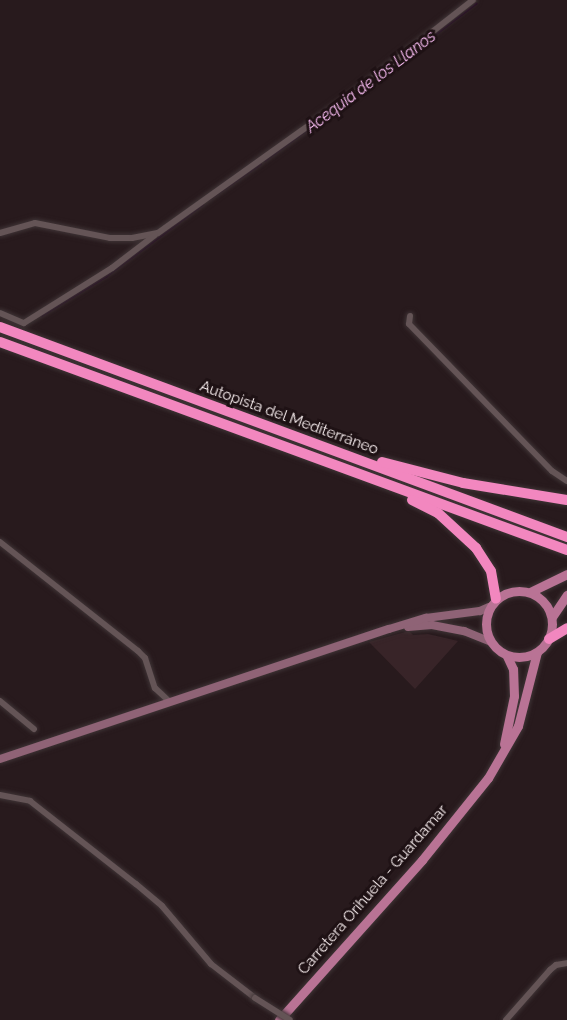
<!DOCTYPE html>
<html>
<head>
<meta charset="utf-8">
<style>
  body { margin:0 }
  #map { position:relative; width:567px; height:1020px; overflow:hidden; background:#281a1d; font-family:Raleway,sans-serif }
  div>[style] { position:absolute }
  .built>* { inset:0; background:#382428 }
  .stream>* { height:1.5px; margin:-0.75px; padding:0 0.75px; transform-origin:0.75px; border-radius:0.75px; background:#1f021e }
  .roads { filter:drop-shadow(0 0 2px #3f3436) drop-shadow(0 0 2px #3f3436) }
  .street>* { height:6px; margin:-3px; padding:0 3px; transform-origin:3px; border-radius:3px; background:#645456 }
  .secondary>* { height:8px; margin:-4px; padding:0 4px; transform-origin:4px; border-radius:4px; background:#8f6376 }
  .primary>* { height:9px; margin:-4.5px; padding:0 4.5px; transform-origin:4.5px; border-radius:4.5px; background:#b97395 }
  .primary>.ring { margin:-4.5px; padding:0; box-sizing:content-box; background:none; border:9px solid #b97395; border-radius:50% }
  .highway>* { height:10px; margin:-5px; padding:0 5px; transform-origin:5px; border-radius:5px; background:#f287bf }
  .bridges { filter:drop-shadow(0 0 2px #3f3436) drop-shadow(0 0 2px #3f3436) }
  .street-bridge>* { height:6px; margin:-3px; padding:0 3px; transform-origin:3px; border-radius:3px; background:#645456 }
  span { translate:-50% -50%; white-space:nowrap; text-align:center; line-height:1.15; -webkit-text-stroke:6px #1e1114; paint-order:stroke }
  .street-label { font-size:15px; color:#fbf1f2 }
  .water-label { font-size:16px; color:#fabdf4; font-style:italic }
</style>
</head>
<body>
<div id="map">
  <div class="built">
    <div style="clip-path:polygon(409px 631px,413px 635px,428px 634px,458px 641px,415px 689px,369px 642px)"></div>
  </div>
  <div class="stream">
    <div style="left:372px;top:83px;width:131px;rotate:-37.2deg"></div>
    <div style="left:265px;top:161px;width:95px;rotate:-36deg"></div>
    <div style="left:209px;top:200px;width:63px;rotate:-34.7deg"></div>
    <div style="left:42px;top:316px;width:75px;rotate:-31.4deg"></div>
    <div style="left:106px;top:277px;width:121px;rotate:-36.6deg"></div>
  </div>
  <div class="roads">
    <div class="street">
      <div style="left:0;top:233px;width:36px;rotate:-16deg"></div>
      <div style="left:35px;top:223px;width:76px;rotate:11.3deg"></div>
      <div style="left:110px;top:238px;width:22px"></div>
      <div style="left:132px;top:238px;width:26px;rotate:-11deg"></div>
      <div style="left:158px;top:233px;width:241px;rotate:-35.5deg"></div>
      <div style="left:354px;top:93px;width:151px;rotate:-38deg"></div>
      <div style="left:0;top:313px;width:26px;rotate:23deg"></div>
      <div style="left:24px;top:323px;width:104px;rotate:-32deg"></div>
      <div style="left:112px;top:268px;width:54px;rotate:-37.5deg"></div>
      <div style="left:410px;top:316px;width:8px;rotate:97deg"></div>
      <div style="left:409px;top:324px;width:205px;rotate:45.8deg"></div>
      <div style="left:552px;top:471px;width:18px;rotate:34deg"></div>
      <div style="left:0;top:542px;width:176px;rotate:38.3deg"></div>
      <div style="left:138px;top:651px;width:10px;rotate:45deg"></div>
      <div style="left:145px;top:658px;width:32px;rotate:72deg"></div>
      <div style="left:155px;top:688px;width:21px;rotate:43deg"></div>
      <div style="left:0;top:701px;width:44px;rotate:39.5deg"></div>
      <div style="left:0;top:795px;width:31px;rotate:11deg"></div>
      <div style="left:30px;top:801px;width:135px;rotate:38.1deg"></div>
      <div style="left:136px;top:884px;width:34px;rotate:40deg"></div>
      <div style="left:162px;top:906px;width:76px;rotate:49.8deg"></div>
      <div style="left:211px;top:964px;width:56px;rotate:37.7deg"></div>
      <div style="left:506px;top:1020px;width:67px;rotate:-48.7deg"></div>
      <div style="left:550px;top:970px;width:8px;rotate:-40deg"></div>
      <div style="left:556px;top:965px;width:11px;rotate:-10deg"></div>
    </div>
    <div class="secondary">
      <div style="left:408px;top:627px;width:24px;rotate:-5deg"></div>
      <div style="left:432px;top:625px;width:33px;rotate:11deg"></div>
      <div style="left:464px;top:631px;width:27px;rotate:22deg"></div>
      <div style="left:0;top:759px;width:410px;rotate:-18.5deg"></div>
      <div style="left:389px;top:629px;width:39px;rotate:-17deg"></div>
      <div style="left:426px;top:618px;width:54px;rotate:-7.4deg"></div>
      <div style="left:480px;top:611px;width:10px;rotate:-24deg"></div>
    </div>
    <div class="primary">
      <div class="ring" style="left:486px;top:591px;width:57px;height:57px"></div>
      <div style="left:530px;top:592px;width:41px;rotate:-25.9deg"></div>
      <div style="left:552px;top:617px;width:27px;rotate:-56deg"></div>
      <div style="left:504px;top:744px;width:49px;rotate:-78.2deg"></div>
      <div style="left:514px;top:696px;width:27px;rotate:-92deg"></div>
      <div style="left:513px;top:669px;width:14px;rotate:-115deg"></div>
      <div style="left:279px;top:1020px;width:215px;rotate:-48.2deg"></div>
      <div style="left:422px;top:860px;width:105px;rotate:-51.2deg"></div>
      <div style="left:488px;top:778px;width:60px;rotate:-60deg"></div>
      <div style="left:518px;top:726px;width:76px;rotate:-75.6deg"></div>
    </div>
    <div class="highway">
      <div style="left:0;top:327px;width:605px;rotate:20.32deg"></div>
      <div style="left:0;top:342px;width:604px;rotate:20.15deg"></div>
      <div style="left:382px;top:462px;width:84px;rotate:14.5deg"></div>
      <div style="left:463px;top:483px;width:105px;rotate:9.3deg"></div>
      <div style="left:412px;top:500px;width:29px;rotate:27deg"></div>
      <div style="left:438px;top:513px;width:52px;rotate:42.6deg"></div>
      <div style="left:476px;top:548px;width:27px;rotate:57deg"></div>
      <div style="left:491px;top:571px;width:28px;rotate:80deg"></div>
      <div style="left:549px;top:639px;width:21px;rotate:-31deg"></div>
    </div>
  </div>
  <div class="bridges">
    <div class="street-bridge">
      <div style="left:255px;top:998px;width:41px;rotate:32.2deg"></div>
    </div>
  </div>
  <div class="street-label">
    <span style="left:289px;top:418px;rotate:20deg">Autopista del Mediterráneo</span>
    <span style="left:373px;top:890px;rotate:-49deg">Carretera Orihuela - Guardamar</span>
  </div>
  <div class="water-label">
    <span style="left:371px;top:82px;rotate:-37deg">Acequia de los Llanos</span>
  </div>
</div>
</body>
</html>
